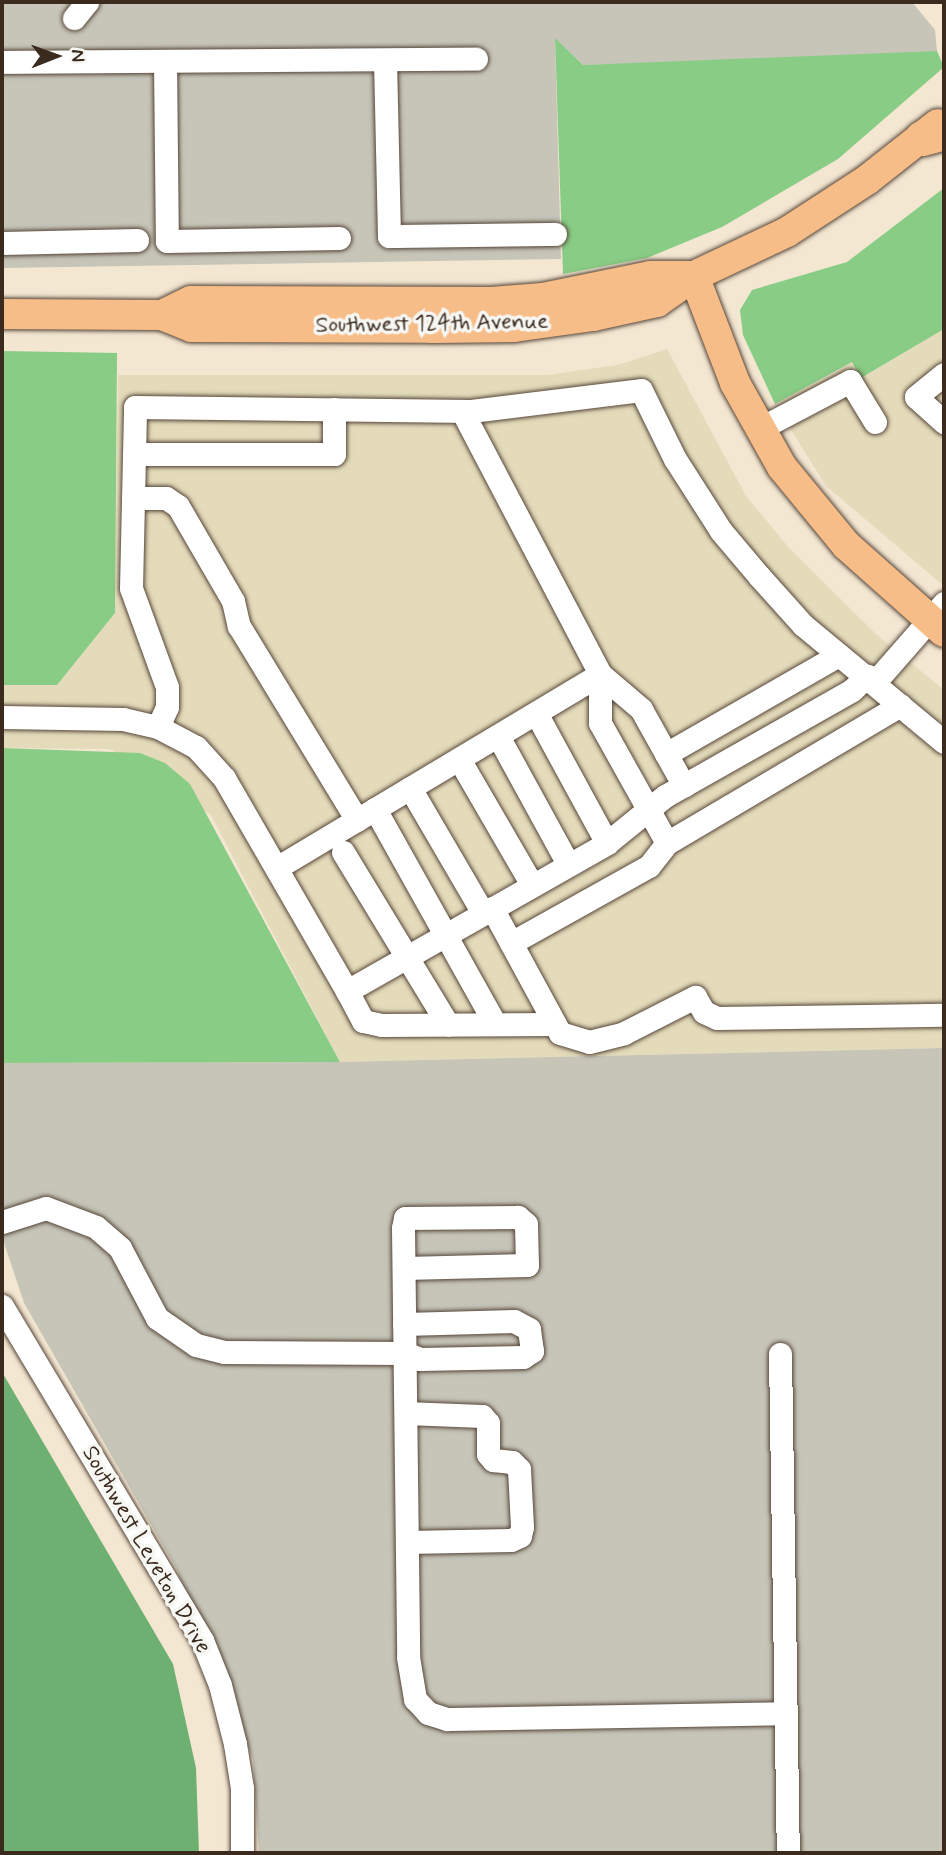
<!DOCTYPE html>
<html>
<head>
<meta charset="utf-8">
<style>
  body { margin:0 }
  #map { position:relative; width:946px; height:1855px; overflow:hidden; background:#f3e7d2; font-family:Mynerve,sans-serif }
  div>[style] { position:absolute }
  .built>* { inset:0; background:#e3dbba }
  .industrial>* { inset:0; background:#c6c5b8 }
  .green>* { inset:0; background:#88cc85 }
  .forest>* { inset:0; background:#6eb072 }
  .roads { filter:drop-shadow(0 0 2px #574639) drop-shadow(0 0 2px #574639) }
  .minor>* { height:23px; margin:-11.5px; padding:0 11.5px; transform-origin:11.5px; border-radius:11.5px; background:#fff }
  .major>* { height:30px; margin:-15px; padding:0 15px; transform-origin:15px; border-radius:15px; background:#f7bd88 }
  .highway>* { height:35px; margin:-17.5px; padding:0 17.5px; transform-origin:17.5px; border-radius:17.5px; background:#f7bd88 }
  span { translate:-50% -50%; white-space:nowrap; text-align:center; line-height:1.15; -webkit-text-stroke:7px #f6f6f2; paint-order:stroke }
  .street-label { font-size:23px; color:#3b2a1e }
  .frame { position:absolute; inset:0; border:4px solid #3b2a1e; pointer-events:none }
  .north { position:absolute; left:21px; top:21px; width:70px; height:70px; -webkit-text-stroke:5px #f6f6f2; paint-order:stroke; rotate:89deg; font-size:19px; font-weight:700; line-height:28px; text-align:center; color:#3b2a1e }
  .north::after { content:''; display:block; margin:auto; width:24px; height:32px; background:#3b2a1e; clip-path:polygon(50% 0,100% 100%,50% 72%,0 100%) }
</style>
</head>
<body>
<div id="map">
  <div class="built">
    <div style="clip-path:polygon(944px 329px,944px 586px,826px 486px,775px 404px,853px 362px,862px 378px)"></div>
    <div style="clip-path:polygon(667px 349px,746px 496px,789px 548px,877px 635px,944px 690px,944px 1048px,340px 1062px,211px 815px,110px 749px,2px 748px,2px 685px,57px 685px,115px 613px,118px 375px,547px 375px,618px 365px)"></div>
  </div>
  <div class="industrial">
    <div style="clip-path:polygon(2px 2px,912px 2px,935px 30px,937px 51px,925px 58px,583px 65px,555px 39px,561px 259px,2px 268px)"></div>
    <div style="clip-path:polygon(944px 1048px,944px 1853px,259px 1853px,253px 1759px,176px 1568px,24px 1303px,2px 1237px,2px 1063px,340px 1062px)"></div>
  </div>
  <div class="green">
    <div style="clip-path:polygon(555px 38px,583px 65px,937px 51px,944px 67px,838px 159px,722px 227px,647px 258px,563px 274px)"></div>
    <div style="clip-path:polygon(944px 188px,944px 329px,861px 378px,852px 362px,775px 404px,743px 335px,740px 310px,752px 290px,847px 262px)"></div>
    <div style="clip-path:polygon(2px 351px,117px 353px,115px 613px,57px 685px,2px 685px)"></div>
    <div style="clip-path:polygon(2px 748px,140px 753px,165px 763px,190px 784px,340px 1062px,2px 1063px)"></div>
  </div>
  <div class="forest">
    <div style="clip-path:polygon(2px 1372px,173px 1664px,196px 1768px,199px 1853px,2px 1853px)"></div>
  </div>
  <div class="roads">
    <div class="minor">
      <div style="left:74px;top:18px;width:21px;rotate:-51deg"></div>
      <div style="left:385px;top:60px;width:176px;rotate:88.7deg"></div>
      <div style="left:389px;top:236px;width:166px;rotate:-0.7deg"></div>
      <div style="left:165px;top:61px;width:180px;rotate:89.4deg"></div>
      <div style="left:167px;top:241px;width:172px;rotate:-1deg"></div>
      <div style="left:2px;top:62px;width:474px;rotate:-0.4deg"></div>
      <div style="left:2px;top:243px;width:135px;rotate:-1.3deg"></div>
      <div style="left:944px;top:374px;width:36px;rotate:141deg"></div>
      <div style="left:916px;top:397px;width:38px;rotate:42deg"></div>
      <div style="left:462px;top:411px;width:297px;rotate:62.3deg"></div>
      <div style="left:600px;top:674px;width:49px;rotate:90deg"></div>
      <div style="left:600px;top:723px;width:137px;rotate:60.8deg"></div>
      <div style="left:759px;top:429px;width:103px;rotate:-27.8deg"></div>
      <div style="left:850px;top:381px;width:48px;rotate:58.6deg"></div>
      <div style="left:134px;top:454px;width:200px"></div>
      <div style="left:334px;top:454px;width:45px;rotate:-90deg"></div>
      <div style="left:133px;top:498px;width:33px"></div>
      <div style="left:166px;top:498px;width:14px;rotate:34deg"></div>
      <div style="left:178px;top:506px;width:110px;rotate:59.9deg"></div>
      <div style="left:233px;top:601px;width:26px;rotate:77deg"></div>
      <div style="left:239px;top:626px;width:227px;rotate:58.7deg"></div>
      <div style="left:875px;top:682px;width:105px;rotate:-48.9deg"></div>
      <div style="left:536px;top:713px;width:148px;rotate:61.4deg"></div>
      <div style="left:2px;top:717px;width:121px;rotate:0.9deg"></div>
      <div style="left:123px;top:719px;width:36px;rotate:13deg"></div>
      <div style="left:158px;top:727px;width:43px;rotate:27.8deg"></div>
      <div style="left:196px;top:747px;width:42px;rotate:47.9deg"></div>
      <div style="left:224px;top:778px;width:246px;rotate:60deg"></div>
      <div style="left:347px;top:991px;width:299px;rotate:-29.6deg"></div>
      <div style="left:607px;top:843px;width:75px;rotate:-39deg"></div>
      <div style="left:665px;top:796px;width:215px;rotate:-29.5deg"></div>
      <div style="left:852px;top:690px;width:21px;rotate:-43deg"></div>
      <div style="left:158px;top:727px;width:22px;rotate:-66deg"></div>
      <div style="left:167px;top:707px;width:20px;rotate:-90deg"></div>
      <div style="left:167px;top:687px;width:105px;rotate:-110deg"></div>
      <div style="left:131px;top:588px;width:181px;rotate:-88.7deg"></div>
      <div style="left:135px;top:407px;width:336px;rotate:0.7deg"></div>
      <div style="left:471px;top:411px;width:171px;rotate:-7deg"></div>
      <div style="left:641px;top:390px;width:77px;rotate:63.8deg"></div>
      <div style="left:675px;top:459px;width:85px;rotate:57.4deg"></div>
      <div style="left:721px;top:531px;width:59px;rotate:49.8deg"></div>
      <div style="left:759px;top:576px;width:66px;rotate:48.1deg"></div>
      <div style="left:803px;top:625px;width:183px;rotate:39.7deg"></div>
      <div style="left:498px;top:736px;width:146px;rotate:61.3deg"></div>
      <div style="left:666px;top:754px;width:199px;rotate:-29.8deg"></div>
      <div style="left:459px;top:759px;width:146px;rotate:59.9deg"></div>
      <div style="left:410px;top:788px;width:145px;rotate:59.7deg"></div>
      <div style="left:375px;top:809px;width:246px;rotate:60.8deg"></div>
      <div style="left:343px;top:852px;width:202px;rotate:58.7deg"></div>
      <div style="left:278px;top:867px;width:375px;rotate:-30.9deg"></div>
      <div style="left:600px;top:674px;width:54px;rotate:40.5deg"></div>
      <div style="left:641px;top:709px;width:88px;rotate:60.8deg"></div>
      <div style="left:492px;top:908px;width:142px;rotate:61.5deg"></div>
      <div style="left:560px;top:1033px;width:30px;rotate:17deg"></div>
      <div style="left:589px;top:1042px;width:36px;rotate:-14deg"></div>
      <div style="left:624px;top:1033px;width:80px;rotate:-26.9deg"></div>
      <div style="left:695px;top:997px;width:17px;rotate:59deg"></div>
      <div style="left:704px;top:1012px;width:14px;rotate:25deg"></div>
      <div style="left:717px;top:1018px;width:227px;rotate:-0.8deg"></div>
      <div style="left:511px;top:943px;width:158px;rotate:-29.2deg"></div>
      <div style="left:649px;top:866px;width:29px;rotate:-52deg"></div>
      <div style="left:667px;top:843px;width:271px;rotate:-30.6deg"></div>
      <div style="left:347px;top:991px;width:34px;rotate:62deg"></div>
      <div style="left:363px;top:1021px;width:19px;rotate:12deg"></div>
      <div style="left:382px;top:1025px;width:173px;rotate:-0.3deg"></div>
      <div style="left:2px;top:1222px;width:46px;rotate:-17.7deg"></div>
      <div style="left:46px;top:1208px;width:53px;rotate:20.8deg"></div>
      <div style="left:96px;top:1227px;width:32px;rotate:41deg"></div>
      <div style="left:120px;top:1248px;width:79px;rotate:62.1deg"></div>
      <div style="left:157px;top:1318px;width:47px;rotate:34.7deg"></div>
      <div style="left:196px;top:1345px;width:29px;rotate:14deg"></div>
      <div style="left:224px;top:1352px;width:181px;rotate:0.3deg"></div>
      <div style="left:405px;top:1353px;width:16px;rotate:22deg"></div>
      <div style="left:420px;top:1359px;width:103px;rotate:-1.1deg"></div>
      <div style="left:523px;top:1357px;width:11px;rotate:-34deg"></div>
      <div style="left:532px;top:1351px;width:22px;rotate:-98deg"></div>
      <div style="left:529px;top:1329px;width:17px;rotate:-152deg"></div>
      <div style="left:514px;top:1321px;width:110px;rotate:178.4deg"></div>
      <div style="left:404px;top:1268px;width:123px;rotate:-1.4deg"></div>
      <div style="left:527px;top:1265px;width:41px;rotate:-91.4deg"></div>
      <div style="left:526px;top:1224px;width:11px;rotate:-139deg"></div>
      <div style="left:518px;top:1217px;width:113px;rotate:179.5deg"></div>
      <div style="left:405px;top:1218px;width:10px;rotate:101deg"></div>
      <div style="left:403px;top:1228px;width:429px;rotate:89.3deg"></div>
      <div style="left:408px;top:1657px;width:43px;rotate:80.5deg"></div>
      <div style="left:415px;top:1699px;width:19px;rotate:47deg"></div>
      <div style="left:428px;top:1713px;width:20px;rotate:18deg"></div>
      <div style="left:447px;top:1719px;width:339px;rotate:-1deg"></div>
      <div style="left:2px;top:1306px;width:389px;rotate:59.1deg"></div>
      <div style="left:202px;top:1640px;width:48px;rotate:68.2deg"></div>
      <div style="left:220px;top:1685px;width:61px;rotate:75.7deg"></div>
      <div style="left:235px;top:1744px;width:45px;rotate:81deg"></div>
      <div style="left:242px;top:1788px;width:65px;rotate:90deg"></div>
      <div style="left:780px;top:1354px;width:499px;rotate:89.1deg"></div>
      <div style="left:406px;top:1413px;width:76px;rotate:2.3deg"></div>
      <div style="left:482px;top:1416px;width:9px;rotate:49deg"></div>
      <div style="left:488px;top:1423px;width:31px;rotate:90deg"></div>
      <div style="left:488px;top:1454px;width:8px;rotate:50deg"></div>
      <div style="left:493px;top:1460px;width:19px;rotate:6deg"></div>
      <div style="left:512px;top:1462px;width:10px;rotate:45deg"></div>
      <div style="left:519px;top:1469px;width:58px;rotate:87deg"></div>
      <div style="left:522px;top:1527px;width:9px;rotate:103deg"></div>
      <div style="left:520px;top:1536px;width:10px;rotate:156deg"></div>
      <div style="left:511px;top:1540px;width:104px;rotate:178.9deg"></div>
    </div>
    <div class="major">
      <div style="left:694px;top:276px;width:115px;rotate:69deg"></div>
      <div style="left:735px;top:383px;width:96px;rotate:60.8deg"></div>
      <div style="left:782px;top:467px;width:101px;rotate:50.6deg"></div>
      <div style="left:846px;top:545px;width:131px;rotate:41.6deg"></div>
      <div style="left:2px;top:314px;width:160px;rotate:0.4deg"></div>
      <div style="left:162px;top:315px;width:32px;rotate:22deg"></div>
      <div style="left:192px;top:327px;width:240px;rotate:0.2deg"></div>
      <div style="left:432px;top:328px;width:82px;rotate:-0.7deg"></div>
      <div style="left:514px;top:327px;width:80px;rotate:-7.9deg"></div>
      <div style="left:593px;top:316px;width:66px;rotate:-12.3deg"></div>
      <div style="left:657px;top:302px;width:45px;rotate:-35.1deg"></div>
      <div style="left:694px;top:276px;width:103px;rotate:-25.3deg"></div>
      <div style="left:787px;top:232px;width:95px;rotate:-33deg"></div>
      <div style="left:867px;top:180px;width:90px;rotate:-38.3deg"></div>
      <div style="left:162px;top:315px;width:32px;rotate:-26deg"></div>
      <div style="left:191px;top:301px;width:300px;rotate:0.2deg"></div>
      <div style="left:491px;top:302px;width:52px;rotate:-4.4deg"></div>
      <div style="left:543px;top:298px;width:110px;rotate:-11.5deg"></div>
      <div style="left:651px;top:276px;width:43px"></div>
    </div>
    <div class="highway">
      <div style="left:922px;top:138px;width:23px;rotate:-15deg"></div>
    </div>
  </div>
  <div class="street-label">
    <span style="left:432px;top:324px;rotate:-1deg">Southwest 124th Avenue</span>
    <span style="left:146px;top:1550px;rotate:60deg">Southwest Leveton Drive</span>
  </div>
  <div class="frame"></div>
  <div class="north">N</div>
</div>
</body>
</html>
